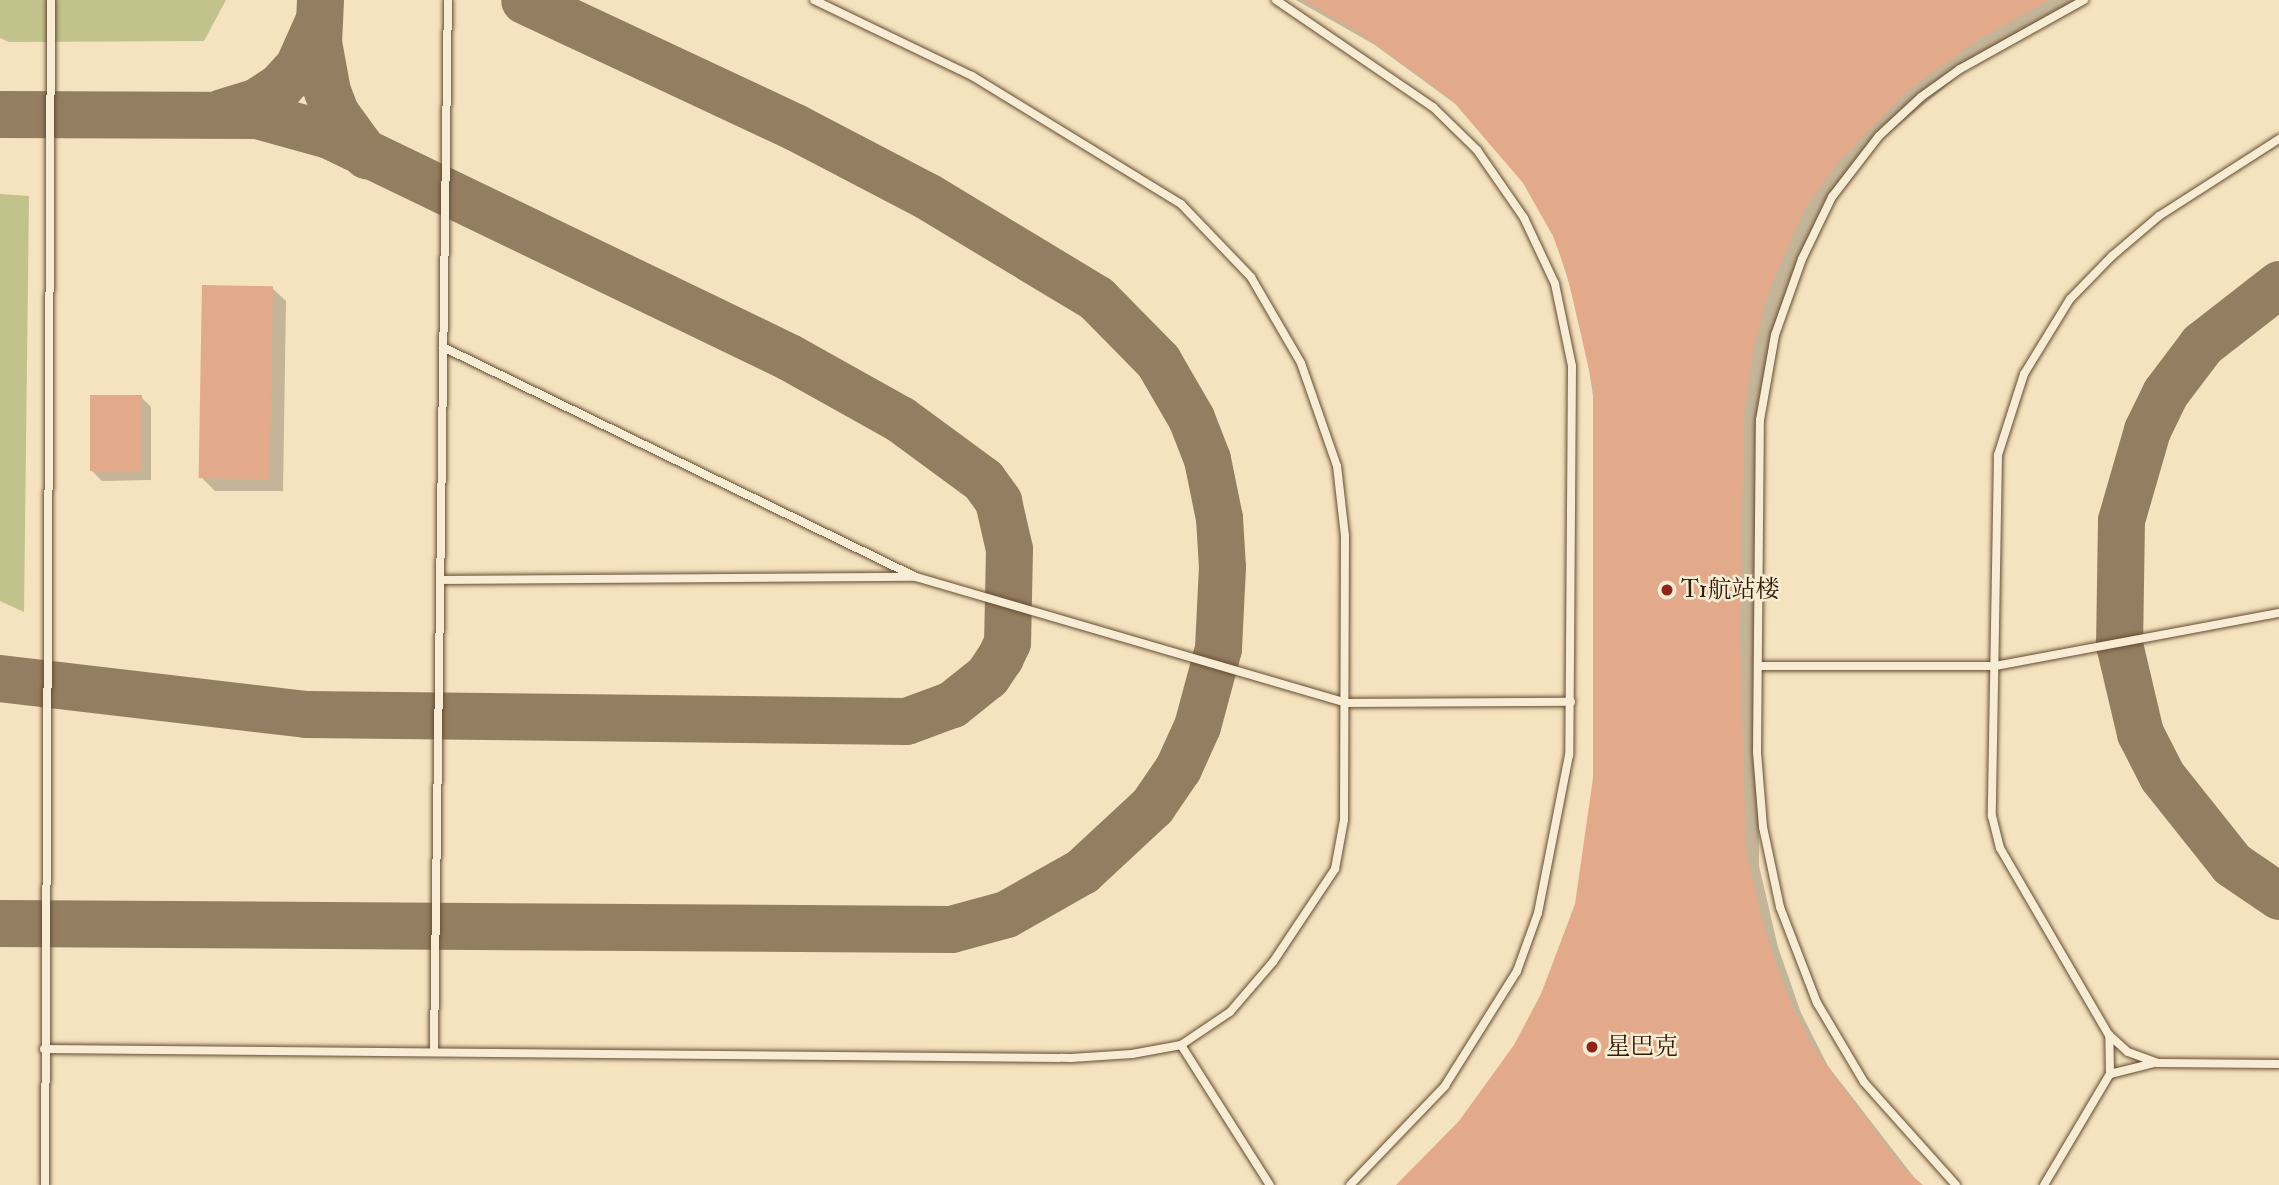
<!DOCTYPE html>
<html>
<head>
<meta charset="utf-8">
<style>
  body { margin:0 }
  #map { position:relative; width:2279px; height:1185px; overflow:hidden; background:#f5e2be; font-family:"IM FELL Double Pica","Noto Serif SC",serif }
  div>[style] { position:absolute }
  .green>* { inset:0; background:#c2c28d }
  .shadow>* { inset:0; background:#0003 }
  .taxiway>* { height:47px; margin:-23.5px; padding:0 23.5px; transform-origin:23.5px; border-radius:23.5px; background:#947e61 }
  .building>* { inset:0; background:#e2aa8a; transform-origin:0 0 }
  .roads { filter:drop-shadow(0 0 2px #644c32) drop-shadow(0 0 2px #644c32) }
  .lane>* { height:8px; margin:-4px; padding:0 4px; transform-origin:4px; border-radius:4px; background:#f8ecd5 }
  .dots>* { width:19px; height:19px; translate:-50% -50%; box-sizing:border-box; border:4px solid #f8ecd5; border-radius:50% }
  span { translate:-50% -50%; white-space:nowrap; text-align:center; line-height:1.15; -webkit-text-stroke:5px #f8ecd5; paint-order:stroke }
  .poi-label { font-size:24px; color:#331a04 }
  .left { translate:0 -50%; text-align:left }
</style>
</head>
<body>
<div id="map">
  <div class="green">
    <div style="clip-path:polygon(0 0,226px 0,204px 41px,9px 42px,0 38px)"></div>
    <div style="clip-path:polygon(0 194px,29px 196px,24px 612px,0 601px)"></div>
  </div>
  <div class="shadow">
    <div style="clip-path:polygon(1296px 0,2088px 0,1963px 72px,1881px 140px,1819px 222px,1782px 304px,1766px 364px,1757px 430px,1759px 866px,1778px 947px,1801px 1013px,1828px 1066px,1920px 1185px,1397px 1185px,1460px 1122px,1515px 1046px,1542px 995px,1576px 905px,1595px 778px,1597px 421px,1582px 325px,1554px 235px,1524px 182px,1461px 108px,1375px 45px)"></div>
    <div style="clip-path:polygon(272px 288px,286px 301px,283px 491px,215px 491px,201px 477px)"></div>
    <div style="clip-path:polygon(141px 397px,151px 407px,151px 480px,102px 481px,92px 471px)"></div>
  </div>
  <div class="taxiway">
    <div style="left:320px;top:0;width:42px;rotate:92.7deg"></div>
    <div style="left:318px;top:42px;width:50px;rotate:79.6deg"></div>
    <div style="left:327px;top:91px;width:25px;rotate:69deg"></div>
    <div style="left:336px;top:114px;width:51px;rotate:53.8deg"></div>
    <div style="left:222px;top:112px;width:37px;rotate:-17deg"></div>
    <div style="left:257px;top:101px;width:27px;rotate:-33deg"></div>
    <div style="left:280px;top:86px;width:27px;rotate:-48deg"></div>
    <div style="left:298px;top:66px;width:51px;rotate:-65.9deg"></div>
    <div style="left:0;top:114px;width:257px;rotate:0.2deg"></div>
    <div style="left:257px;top:115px;width:75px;rotate:15.5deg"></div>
    <div style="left:329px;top:135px;width:511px;rotate:25.76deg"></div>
    <div style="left:789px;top:357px;width:127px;rotate:29.2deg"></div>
    <div style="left:900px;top:419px;width:103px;rotate:36.3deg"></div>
    <div style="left:983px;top:480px;width:26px;rotate:54deg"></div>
    <div style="left:998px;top:501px;width:49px;rotate:77.1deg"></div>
    <div style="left:1009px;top:549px;width:93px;rotate:91.2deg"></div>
    <div style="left:1007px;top:642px;width:17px;rotate:115deg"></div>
    <div style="left:1000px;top:657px;width:23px;rotate:124deg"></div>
    <div style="left:987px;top:676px;width:45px;rotate:141.3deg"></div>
    <div style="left:952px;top:704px;width:49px;rotate:159.7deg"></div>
    <div style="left:906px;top:721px;width:600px;rotate:-179.33deg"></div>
    <div style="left:306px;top:714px;width:308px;rotate:-173.3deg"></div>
    <div style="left:2279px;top:284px;width:98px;rotate:142.1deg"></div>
    <div style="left:2202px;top:344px;width:61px;rotate:127.1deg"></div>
    <div style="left:2165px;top:393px;width:41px;rotate:115.9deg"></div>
    <div style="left:2147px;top:430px;width:94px;rotate:106.1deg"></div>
    <div style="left:2121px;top:520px;width:124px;rotate:90.9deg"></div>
    <div style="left:2119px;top:644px;width:91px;rotate:76.7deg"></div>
    <div style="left:2140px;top:733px;width:48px;rotate:62.9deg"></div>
    <div style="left:2162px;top:776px;width:112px;rotate:51.5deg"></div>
    <div style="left:2232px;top:864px;width:57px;rotate:34.2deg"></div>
    <div style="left:0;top:923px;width:951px;rotate:0.36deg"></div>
    <div style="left:951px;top:929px;width:57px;rotate:-15.3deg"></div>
    <div style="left:1006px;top:914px;width:87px;rotate:-29.5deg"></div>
    <div style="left:1082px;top:871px;width:96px;rotate:-42.9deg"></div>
    <div style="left:1152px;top:806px;width:46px;rotate:-55.6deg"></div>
    <div style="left:1178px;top:768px;width:46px;rotate:-65.7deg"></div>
    <div style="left:1197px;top:726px;width:81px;rotate:-74.9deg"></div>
    <div style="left:1218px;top:648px;width:81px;rotate:-87.2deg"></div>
    <div style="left:1222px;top:567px;width:49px;rotate:-93.5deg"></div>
    <div style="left:1219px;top:518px;width:60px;rotate:-101.5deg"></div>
    <div style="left:1207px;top:459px;width:44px;rotate:-111.3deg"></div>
    <div style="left:1191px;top:418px;width:66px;rotate:-120.1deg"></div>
    <div style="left:1158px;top:361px;width:88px;rotate:-134.5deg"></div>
    <div style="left:1096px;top:298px;width:197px;rotate:-148.9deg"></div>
    <div style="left:927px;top:196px;width:149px;rotate:-152.4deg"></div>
    <div style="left:795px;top:127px;width:299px;rotate:-154.9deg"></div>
  </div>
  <div class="building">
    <div style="clip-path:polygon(1303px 0,2049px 0,1982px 37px,1908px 90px,1838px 162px,1805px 208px,1769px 290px,1753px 350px,1744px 415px,1740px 636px,1746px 851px,1765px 932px,1788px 997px,1815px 1050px,1903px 1168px,1923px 1185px,1396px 1185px,1459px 1121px,1514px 1045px,1541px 994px,1575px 904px,1593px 778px,1593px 387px,1567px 274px,1553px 236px,1523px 183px,1451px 99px,1359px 32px)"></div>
    <div style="left:202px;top:285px;width:71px;height:193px;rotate:1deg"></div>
    <div style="left:90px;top:395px;width:52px;height:76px"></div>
  </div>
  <div class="roads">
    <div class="lane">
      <div style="left:1276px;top:0;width:190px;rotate:34.3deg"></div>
      <div style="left:1433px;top:107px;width:62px;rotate:44.3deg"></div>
      <div style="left:1477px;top:150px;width:83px;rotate:55.3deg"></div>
      <div style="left:1524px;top:218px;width:73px;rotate:64.8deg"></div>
      <div style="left:1555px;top:284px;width:84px;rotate:78.3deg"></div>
      <div style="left:1572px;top:366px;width:389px;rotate:90.4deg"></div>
      <div style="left:1569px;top:755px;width:161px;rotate:101.1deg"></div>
      <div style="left:1538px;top:913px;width:62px;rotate:109.9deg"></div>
      <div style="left:1517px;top:971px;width:136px;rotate:122.1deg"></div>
      <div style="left:1445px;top:1086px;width:137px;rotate:133.8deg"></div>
      <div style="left:2279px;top:139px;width:143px;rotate:147.3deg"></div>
      <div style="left:2159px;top:216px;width:62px;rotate:139.6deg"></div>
      <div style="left:2112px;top:256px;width:60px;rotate:134.3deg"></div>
      <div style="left:2070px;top:299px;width:88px;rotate:121.5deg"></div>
      <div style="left:2024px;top:374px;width:85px;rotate:107.8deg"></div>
      <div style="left:1998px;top:455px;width:361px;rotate:91deg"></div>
      <div style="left:1992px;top:816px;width:33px;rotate:76deg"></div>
      <div style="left:2000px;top:848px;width:216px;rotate:59.8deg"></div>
      <div style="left:2109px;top:1035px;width:25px;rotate:42deg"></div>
      <div style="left:2128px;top:1052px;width:32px;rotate:20deg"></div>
      <div style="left:2158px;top:1063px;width:121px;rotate:0.5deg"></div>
      <div style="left:443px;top:347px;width:526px;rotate:25.93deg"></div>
      <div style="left:916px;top:577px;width:448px;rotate:16.3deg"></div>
      <div style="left:1346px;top:703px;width:225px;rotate:-0.3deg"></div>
      <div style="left:442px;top:580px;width:471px;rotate:-0.4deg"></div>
      <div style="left:1758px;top:666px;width:237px"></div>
      <div style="left:1995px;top:666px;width:289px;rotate:-10.6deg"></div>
      <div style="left:1181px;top:1045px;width:166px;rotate:57.6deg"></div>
      <div style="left:44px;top:1049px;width:1027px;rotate:0.5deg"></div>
      <div style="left:1071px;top:1058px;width:61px;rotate:-3.8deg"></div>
      <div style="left:1132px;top:1054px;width:50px;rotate:-10.4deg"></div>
      <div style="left:1181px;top:1045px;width:59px;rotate:-34deg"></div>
      <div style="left:1230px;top:1012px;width:66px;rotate:-49.3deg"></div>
      <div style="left:1273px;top:962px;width:112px;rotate:-56.3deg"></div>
      <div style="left:1335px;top:869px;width:50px;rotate:-79.6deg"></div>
      <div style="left:1344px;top:820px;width:284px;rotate:-89.8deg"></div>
      <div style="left:1345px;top:536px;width:70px;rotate:-96.5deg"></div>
      <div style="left:1337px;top:466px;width:109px;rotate:-109.3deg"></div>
      <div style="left:1301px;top:363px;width:99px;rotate:-120.2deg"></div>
      <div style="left:1251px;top:277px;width:101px;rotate:-133.8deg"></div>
      <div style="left:1181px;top:204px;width:245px;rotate:-148.5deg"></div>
      <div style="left:972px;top:76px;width:175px;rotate:-154.3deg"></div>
      <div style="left:434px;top:1049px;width:1049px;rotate:-89.24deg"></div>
      <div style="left:2110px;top:1074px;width:45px;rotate:-14deg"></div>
      <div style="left:45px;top:1185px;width:1185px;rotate:-89.71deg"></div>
      <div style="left:1956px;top:1185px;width:138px;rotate:-131.8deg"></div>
      <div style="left:1864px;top:1082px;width:92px;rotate:-120.7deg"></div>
      <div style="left:1817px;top:1003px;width:103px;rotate:-111.1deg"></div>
      <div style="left:1780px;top:907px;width:82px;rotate:-102deg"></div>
      <div style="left:1763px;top:827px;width:75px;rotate:-94.6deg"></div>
      <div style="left:1757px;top:752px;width:332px;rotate:-89.5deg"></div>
      <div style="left:1760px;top:420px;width:86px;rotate:-80deg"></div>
      <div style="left:1775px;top:335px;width:81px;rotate:-70.4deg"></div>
      <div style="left:1802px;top:259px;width:69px;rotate:-64.2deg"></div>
      <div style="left:1832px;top:197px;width:77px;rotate:-52.4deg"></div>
      <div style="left:1879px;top:136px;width:57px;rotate:-42.9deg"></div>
      <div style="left:1921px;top:97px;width:48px;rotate:-35.7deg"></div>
      <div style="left:1960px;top:69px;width:142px;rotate:-29.1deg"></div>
      <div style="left:2044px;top:1185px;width:129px;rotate:-59.3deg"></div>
      <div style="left:2110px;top:1074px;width:39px;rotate:-91deg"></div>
    </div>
  </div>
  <div class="dots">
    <div style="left:1667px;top:590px;background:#8f2418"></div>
    <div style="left:1592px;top:1047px;background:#8f2418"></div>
  </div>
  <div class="poi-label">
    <span class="left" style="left:1681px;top:590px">T1航站楼</span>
    <span class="left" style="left:1606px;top:1047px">星巴克</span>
  </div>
</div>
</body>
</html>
